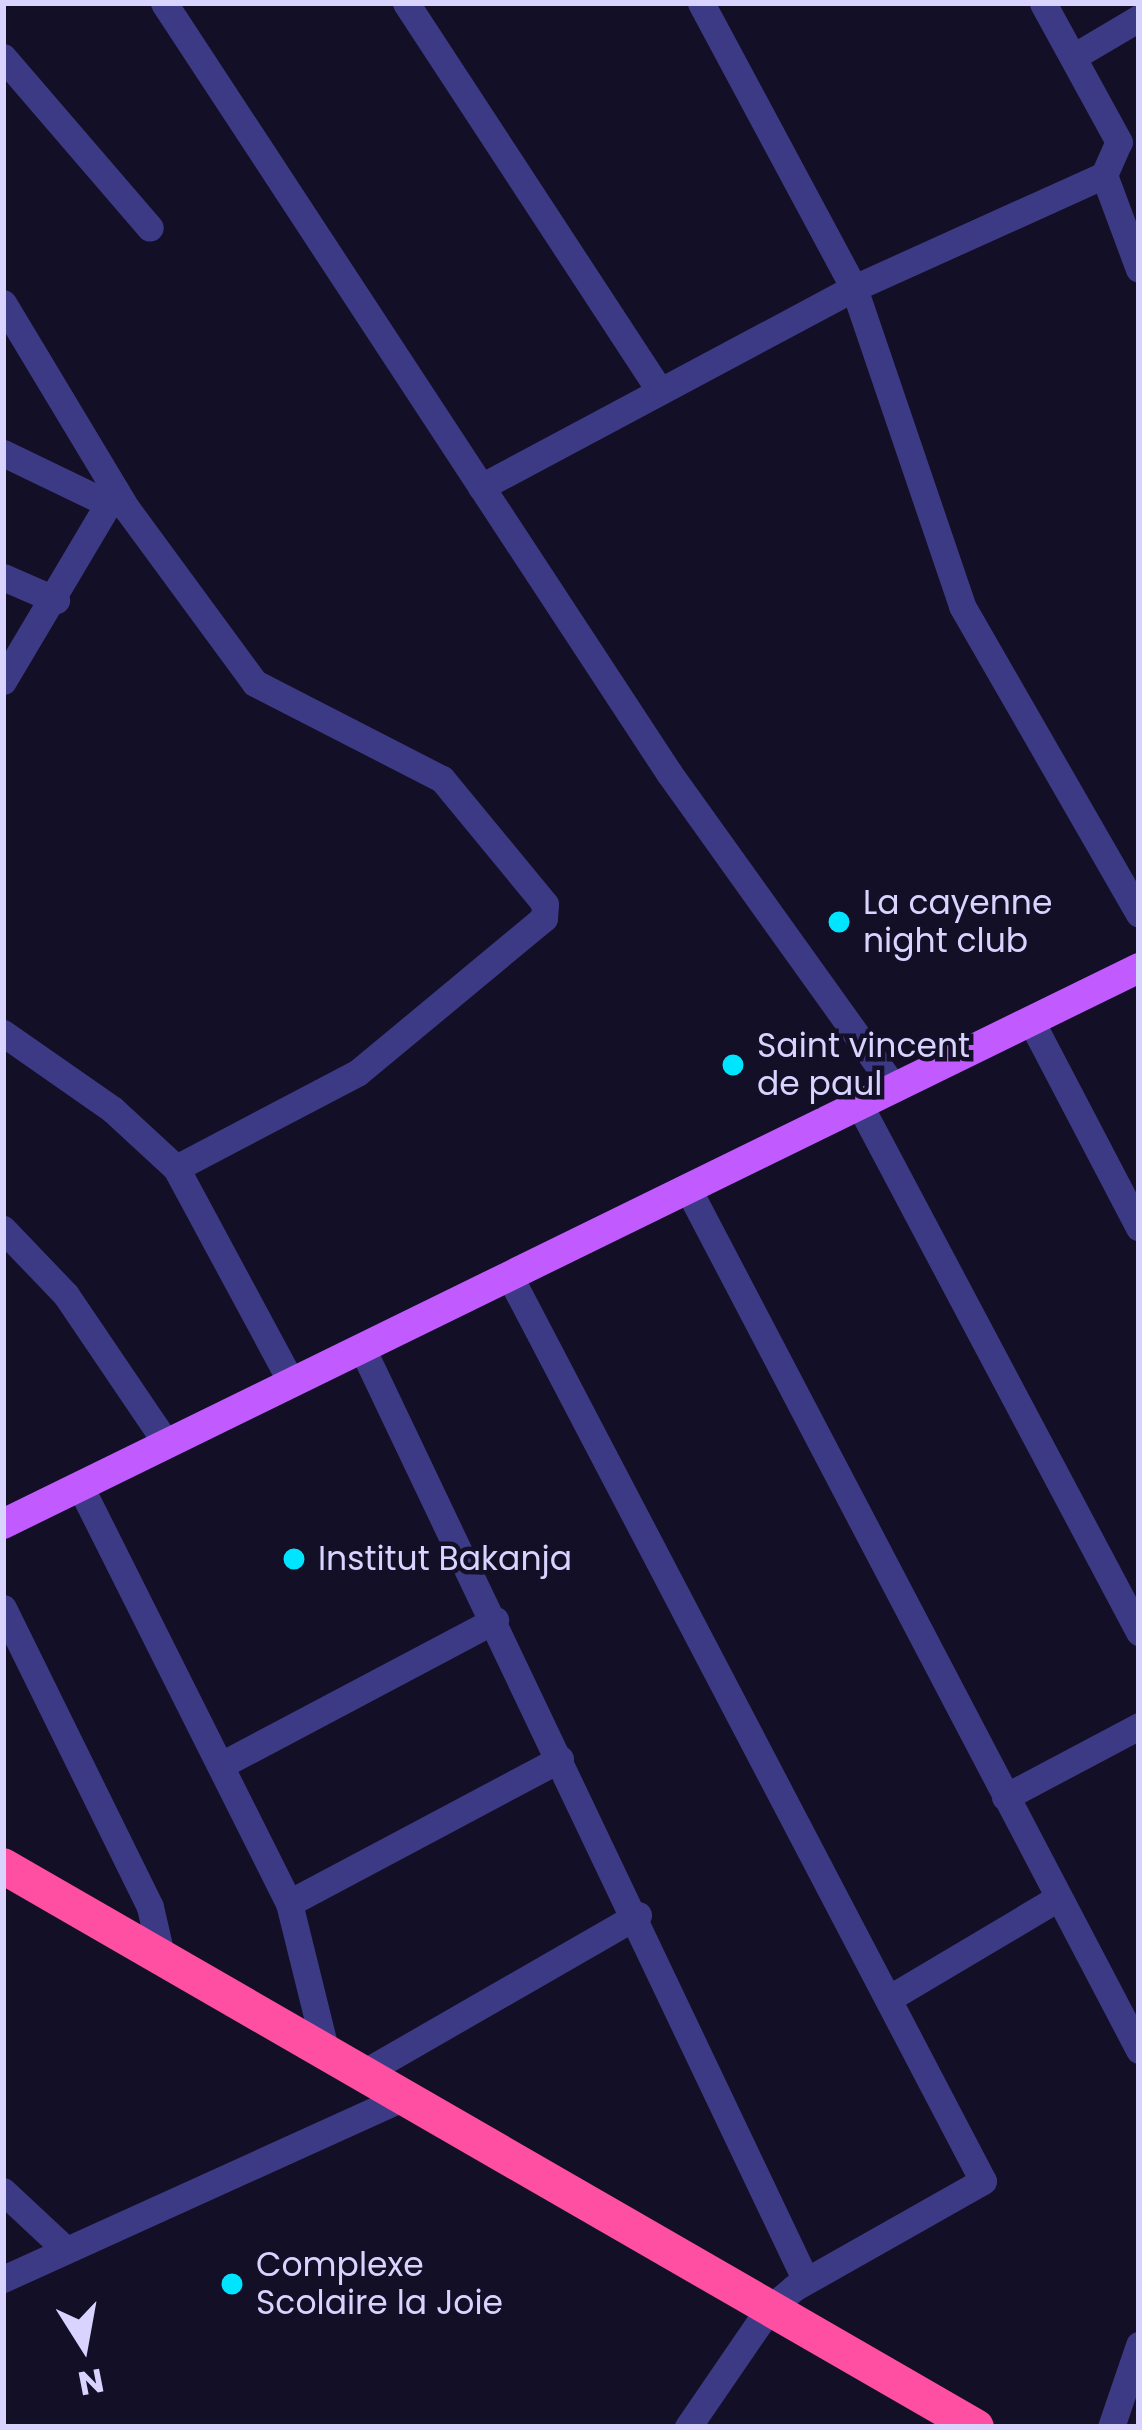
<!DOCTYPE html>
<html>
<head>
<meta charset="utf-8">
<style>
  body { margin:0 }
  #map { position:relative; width:1142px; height:2430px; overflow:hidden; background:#130f26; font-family:Poppins,sans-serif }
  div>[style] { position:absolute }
  .minor>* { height:27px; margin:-13.5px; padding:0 13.5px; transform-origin:13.5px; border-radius:13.5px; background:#3d3a85 }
  .major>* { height:30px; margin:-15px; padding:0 15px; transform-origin:15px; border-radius:15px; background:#c25bff }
  .highway>* { height:36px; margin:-18px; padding:0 18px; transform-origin:18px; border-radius:18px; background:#ff4fa3 }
  .dots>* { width:33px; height:33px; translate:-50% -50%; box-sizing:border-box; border:6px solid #130f26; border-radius:50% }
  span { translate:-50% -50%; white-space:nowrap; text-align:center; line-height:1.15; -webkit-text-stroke:9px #130f26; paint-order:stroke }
  .poi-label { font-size:33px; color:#d9d4ff }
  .left { translate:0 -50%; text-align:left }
  .frame { position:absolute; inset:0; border:6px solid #d9d4ff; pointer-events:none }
  .north { position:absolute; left:24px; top:2286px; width:120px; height:120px; -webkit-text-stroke:9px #130f26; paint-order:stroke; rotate:169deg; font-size:33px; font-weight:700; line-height:48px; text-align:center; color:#d9d4ff }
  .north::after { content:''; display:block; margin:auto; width:42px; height:54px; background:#d9d4ff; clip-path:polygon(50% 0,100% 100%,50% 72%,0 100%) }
</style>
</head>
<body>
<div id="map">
  <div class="minor">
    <div style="left:164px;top:3px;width:921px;rotate:56.74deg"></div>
    <div style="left:669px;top:773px;width:386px;rotate:54.4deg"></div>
    <div style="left:406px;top:3px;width:462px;rotate:56.8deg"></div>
    <div style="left:701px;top:3px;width:323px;rotate:61.8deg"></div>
    <div style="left:854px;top:288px;width:336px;rotate:71.2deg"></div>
    <div style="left:962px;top:606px;width:355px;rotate:60.1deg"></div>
    <div style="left:3px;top:57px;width:225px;rotate:49.3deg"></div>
    <div style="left:1073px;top:57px;width:77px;rotate:-30.6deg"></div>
    <div style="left:1104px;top:175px;width:100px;rotate:69.6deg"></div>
    <div style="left:3px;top:303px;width:240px;rotate:59deg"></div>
    <div style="left:127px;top:509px;width:216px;rotate:53.7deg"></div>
    <div style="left:255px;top:683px;width:210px;rotate:27.2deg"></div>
    <div style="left:442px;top:779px;width:162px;rotate:50.5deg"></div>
    <div style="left:545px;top:904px;width:14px;rotate:94deg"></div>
    <div style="left:544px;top:918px;width:243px;rotate:140.3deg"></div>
    <div style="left:357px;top:1073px;width:204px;rotate:152.3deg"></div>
    <div style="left:3px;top:453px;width:115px;rotate:25.7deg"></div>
    <div style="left:481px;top:487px;width:423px;rotate:-28.1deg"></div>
    <div style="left:854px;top:288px;width:274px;rotate:-24.3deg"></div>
    <div style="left:1104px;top:175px;width:36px;rotate:-66deg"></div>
    <div style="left:1119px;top:142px;width:158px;rotate:-118.7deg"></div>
    <div style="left:3px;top:577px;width:58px;rotate:23.5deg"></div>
    <div style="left:3px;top:681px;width:221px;rotate:-59.3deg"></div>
    <div style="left:1031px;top:1021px;width:233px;rotate:62.4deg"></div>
    <div style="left:3px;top:1033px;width:133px;rotate:34.9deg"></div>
    <div style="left:112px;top:1109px;width:87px;rotate:42.7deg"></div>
    <div style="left:176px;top:1168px;width:244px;rotate:61.7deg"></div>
    <div style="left:859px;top:1104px;width:598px;rotate:62.06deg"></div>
    <div style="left:688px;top:1189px;width:972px;rotate:62.35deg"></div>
    <div style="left:3px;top:1229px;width:91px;rotate:46.3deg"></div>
    <div style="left:66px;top:1295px;width:180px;rotate:55.9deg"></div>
    <div style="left:510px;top:1277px;width:1020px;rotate:62.38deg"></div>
    <div style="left:983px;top:2181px;width:217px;rotate:150.5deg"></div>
    <div style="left:794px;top:2288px;width:34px;rotate:140deg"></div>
    <div style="left:768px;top:2310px;width:142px;rotate:124.4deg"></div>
    <div style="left:362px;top:1348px;width:1031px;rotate:64.55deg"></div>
    <div style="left:81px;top:1488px;width:464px;rotate:63.4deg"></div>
    <div style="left:289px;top:1903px;width:154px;rotate:76.1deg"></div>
    <div style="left:3px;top:1608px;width:333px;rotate:63.8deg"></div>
    <div style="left:150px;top:1907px;width:53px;rotate:77deg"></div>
    <div style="left:223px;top:1764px;width:308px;rotate:-27.9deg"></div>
    <div style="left:1005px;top:1797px;width:152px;rotate:-27.9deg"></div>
    <div style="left:289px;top:1903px;width:307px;rotate:-28deg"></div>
    <div style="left:893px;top:1996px;width:192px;rotate:-30.7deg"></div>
    <div style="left:365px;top:2072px;width:315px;rotate:-29.9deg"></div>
    <div style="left:3px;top:2191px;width:83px;rotate:43.1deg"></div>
    <div style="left:3px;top:2279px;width:444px;rotate:-24.4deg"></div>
    <div style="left:1111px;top:2427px;width:87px;rotate:-71.1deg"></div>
  </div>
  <div class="major">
    <div style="left:3px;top:1524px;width:1265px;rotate:-26.08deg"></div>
  </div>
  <div class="highway">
    <div style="left:3px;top:1866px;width:1123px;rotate:29.97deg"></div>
  </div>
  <div class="dots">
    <div style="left:839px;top:922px;background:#00e5ff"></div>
    <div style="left:733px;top:1065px;background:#00e5ff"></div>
    <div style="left:294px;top:1559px;background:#00e5ff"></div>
    <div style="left:232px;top:2284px;background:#00e5ff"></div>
  </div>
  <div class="poi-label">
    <span class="left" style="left:863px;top:922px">La cayenne<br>night club</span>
    <span class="left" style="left:757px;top:1065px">Saint vincent<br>de paul</span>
    <span class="left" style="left:318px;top:1559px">Institut Bakanja</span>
    <span class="left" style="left:256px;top:2284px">Complexe<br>Scolaire la Joie</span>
  </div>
  <div class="frame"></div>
  <div class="north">N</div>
</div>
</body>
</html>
